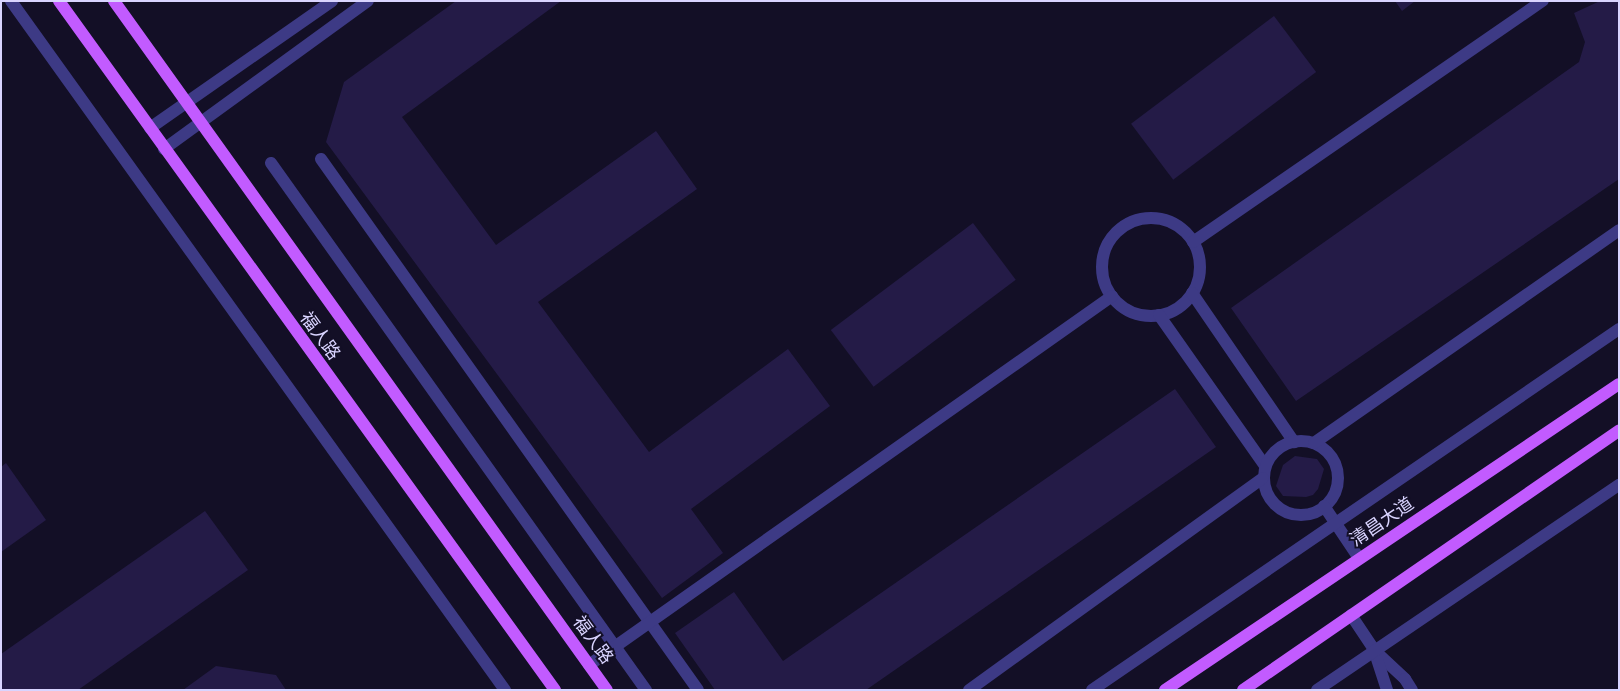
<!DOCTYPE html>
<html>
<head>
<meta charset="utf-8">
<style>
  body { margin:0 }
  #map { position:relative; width:1620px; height:691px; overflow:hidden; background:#130f26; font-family:Montserrat,"Noto Sans SC",sans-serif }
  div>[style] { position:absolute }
  .building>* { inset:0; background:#241b47; transform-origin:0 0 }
  .minor>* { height:12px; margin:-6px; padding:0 6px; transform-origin:6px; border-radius:6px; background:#3d3a85 }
  .minor>.ring { margin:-6px; padding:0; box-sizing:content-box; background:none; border:12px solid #3d3a85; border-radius:50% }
  .major>* { height:12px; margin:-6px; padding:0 6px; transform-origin:6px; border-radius:6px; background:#c25bff }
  span { translate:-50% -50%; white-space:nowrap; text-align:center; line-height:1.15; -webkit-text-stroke:4px #130f26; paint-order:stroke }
  .street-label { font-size:18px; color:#d9d4ff }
  .frame { position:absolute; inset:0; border:2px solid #d9d4ff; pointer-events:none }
</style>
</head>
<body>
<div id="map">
  <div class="building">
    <div style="clip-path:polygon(456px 1px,561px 1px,402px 117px,496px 245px,656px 131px,697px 189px,538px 302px,649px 452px,788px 349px,830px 406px,691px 509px,723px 553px,662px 598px,326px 142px,344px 82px)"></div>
    <div style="clip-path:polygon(1395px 1px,1415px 1px,1402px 11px)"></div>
    <div style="clip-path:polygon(1600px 1px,1619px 1px,1619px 179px,1296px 401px,1231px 308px,1579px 62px,1585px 42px,1574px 13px)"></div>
    <div style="left:1274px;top:16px;width:70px;height:179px;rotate:53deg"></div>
    <div style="left:973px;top:223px;width:71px;height:178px;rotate:53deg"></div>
    <div style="clip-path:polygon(1175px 389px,1216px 447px,866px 690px,715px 690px,675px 633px,734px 592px,783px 661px)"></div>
    <div style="clip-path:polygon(1295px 456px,1317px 459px,1324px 469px,1318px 489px,1313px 495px,1306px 497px,1283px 496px,1276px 486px,1283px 465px)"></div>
    <div style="clip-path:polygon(6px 463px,46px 520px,1px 552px,1px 467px)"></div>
    <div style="clip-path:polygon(205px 511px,248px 570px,78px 690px,1px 690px,1px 654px)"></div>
    <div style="clip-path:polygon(216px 666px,276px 675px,286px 690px,183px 690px)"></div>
  </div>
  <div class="minor">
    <div style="left:11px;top:1px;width:848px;rotate:54.36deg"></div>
    <div style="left:150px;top:128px;width:222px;rotate:-34.9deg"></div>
    <div style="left:164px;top:149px;width:252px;rotate:-36deg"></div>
    <div style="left:321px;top:159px;width:651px;rotate:54.63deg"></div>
    <div style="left:271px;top:163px;width:647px;rotate:54.57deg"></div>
    <div class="ring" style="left:1102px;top:218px;width:86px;height:86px"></div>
    <div style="left:1193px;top:242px;width:425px;rotate:-34.6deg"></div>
    <div style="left:1192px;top:293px;width:181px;rotate:55.6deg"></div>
    <div style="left:1159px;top:315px;width:184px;rotate:54.9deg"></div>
    <div class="ring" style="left:1264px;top:441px;width:62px;height:62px"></div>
    <div style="left:1314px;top:443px;width:372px;rotate:-34.9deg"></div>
    <div style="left:1324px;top:506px;width:63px;rotate:56.1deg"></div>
    <div style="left:1351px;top:615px;width:43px;rotate:56.3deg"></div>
    <div style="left:1375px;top:651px;width:41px;rotate:43deg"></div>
    <div style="left:1405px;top:679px;width:13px;rotate:58deg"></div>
    <div style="left:1375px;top:653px;width:39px;rotate:72deg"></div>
    <div style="left:589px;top:665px;width:640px;rotate:-35.2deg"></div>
    <div style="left:969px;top:690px;width:362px;rotate:-35.8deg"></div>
    <div style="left:1092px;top:690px;width:639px;rotate:-34.41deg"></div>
    <div style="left:1317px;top:690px;width:365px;rotate:-34.2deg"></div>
  </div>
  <div class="major">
    <div style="left:59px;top:1px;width:849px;rotate:54.25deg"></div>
    <div style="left:114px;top:1px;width:847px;rotate:54.42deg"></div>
    <div style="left:1165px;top:690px;width:547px;rotate:-33.98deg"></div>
    <div style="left:1243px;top:690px;width:457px;rotate:-34.6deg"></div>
  </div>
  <div class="street-label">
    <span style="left:320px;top:336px;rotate:54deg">福人路</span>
    <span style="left:1382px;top:522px;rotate:-34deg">清昌大道</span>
    <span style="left:593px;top:640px;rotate:54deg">福人路</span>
  </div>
  <div class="frame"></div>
</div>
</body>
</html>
